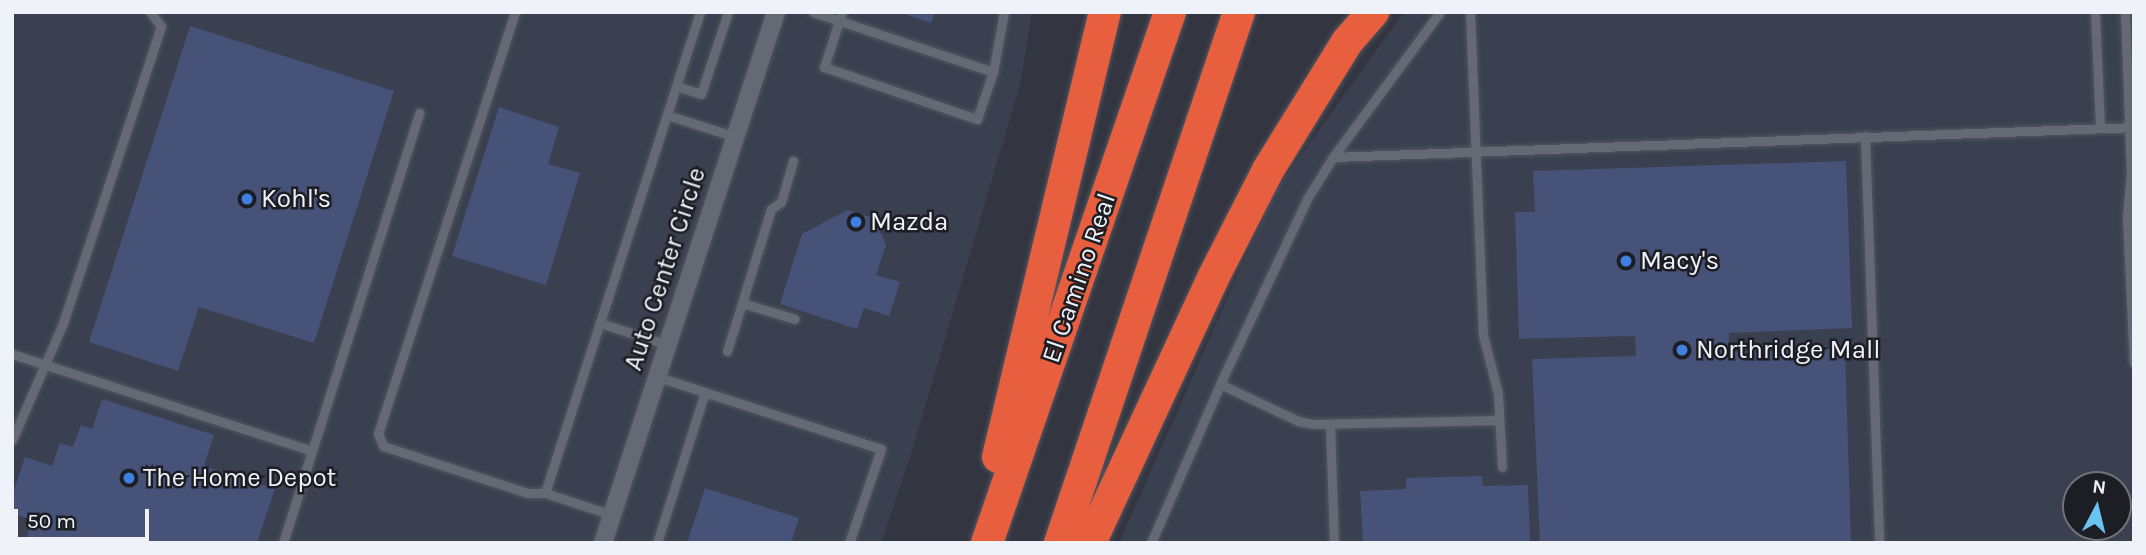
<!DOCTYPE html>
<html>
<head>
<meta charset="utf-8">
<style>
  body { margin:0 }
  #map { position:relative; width:2146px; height:555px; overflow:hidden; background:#333641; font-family:Karla,sans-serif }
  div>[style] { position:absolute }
  .built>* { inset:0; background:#3a404f }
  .building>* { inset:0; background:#465278 }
  .roads { filter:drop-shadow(0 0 2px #52555e) drop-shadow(0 0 2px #52555e) }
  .lane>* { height:9px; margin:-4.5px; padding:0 4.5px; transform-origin:4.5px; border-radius:4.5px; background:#656974 }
  .street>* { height:18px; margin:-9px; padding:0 9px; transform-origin:9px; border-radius:9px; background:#656974 }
  .highway>* { height:32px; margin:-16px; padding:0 16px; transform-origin:16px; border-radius:16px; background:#e85f40 }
  .dots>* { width:19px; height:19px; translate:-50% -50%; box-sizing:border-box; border:4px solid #1c1e23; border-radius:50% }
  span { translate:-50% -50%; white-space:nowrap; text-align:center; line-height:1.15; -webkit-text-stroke:5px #1c1e23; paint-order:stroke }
  .poi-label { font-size:26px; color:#f0f2f9 }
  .left { translate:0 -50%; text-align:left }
  .street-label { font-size:26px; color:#f0f2f9 }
  .frame { position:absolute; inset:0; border:14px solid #f0f2f9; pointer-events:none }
  .north { position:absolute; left:2062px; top:471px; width:70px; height:70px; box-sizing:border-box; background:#1c1e23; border:2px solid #717379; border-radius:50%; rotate:7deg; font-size:19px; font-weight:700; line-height:28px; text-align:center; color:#f0f2f9 }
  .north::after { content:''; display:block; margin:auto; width:24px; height:32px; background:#6ac3f1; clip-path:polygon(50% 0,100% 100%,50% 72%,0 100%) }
  .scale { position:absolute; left:14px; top:509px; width:135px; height:32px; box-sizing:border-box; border:4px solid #f0f2f9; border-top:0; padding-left:9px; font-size:21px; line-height:24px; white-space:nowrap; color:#f0f2f9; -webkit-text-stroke:5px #1c1e23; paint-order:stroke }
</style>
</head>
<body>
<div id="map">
  <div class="built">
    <div style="clip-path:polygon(12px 12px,1032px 12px,1021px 81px,912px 451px,881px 543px,12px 543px)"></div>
    <div style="clip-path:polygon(evenodd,1404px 12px,2134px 12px,2134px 543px,1119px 543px,1274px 193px,1404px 12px,2076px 485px,2118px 485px,2118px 527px,2076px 527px,2076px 485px)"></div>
  </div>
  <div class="building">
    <div style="clip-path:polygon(899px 12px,935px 12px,931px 23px)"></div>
    <div style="clip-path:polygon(190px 26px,394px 91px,314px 343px,199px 307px,178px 371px,89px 342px)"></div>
    <div style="clip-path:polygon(499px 107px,559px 127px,548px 164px,580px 173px,546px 285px,452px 256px)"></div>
    <div style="clip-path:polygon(1846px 161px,1852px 328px,1729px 333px,1729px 352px,1845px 348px,1851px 543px,1540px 543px,1532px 359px,1636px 356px,1635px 336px,1519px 339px,1515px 212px,1535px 212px,1533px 171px)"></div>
    <div style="clip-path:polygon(847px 210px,874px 218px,886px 245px,876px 275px,900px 282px,889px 316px,864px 308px,857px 329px,780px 304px,802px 234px)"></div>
    <div style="clip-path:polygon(102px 399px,214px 435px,204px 466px,275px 489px,257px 543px,25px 543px,32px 520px,12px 513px,12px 496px,25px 457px,52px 466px,60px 443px,73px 447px,81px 425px,92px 429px)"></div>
    <div style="clip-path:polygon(1482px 476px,1483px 486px,1528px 485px,1530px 543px,1363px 543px,1360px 491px,1406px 489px,1406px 478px)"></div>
    <div style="clip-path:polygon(705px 488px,799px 518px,791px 543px,687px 543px)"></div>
  </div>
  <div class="roads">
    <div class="lane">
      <div style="left:515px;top:12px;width:443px;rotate:108deg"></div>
      <div style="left:378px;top:433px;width:14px;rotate:69deg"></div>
      <div style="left:383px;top:446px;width:152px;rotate:18deg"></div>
      <div style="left:528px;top:493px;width:17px"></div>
      <div style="left:813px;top:12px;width:190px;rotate:18.4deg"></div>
      <div style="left:842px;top:12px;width:58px;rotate:108.1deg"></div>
      <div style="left:824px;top:67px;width:162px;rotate:18.8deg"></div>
      <div style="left:977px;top:119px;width:50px;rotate:-71.2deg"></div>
      <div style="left:993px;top:72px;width:61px;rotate:-79.6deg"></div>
      <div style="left:1470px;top:12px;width:323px;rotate:87.7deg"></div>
      <div style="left:1483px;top:335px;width:61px;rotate:75.7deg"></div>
      <div style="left:1498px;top:394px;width:73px;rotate:86.9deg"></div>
      <div style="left:2095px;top:12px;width:116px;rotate:87.5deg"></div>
      <div style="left:2125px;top:12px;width:161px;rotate:87.9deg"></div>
      <div style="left:2131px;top:173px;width:44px;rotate:95.2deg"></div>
      <div style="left:2127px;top:217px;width:146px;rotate:87.3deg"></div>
      <div style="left:676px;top:86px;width:26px;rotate:18deg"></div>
      <div style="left:701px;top:94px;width:86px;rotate:-71.8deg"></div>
      <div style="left:667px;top:115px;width:72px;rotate:17.7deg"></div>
      <div style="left:1865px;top:136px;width:407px;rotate:88deg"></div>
      <div style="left:1333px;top:157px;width:802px;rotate:-2.14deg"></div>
      <div style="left:742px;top:303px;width:98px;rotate:-72.9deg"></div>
      <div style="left:771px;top:209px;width:12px;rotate:-35deg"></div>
      <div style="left:781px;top:202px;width:43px;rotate:-73.7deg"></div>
      <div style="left:600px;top:323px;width:71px;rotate:17.9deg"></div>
      <div style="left:727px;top:351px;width:50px;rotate:-72.6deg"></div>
      <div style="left:742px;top:303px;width:55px;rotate:16.8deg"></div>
      <div style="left:12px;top:354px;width:315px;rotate:17.9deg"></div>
      <div style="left:312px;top:451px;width:96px;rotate:107.5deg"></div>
      <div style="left:658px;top:377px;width:234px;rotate:17.9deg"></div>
      <div style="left:881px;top:449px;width:99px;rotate:108.8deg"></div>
      <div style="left:1220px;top:384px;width:86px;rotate:25.4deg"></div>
      <div style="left:1298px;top:421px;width:15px;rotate:11deg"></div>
      <div style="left:1313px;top:424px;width:186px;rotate:-1.2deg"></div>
      <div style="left:1330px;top:424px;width:119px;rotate:88.1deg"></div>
      <div style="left:12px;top:440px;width:128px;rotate:-66.4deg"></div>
      <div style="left:63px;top:323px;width:271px;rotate:-71.7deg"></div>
      <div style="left:148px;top:66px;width:42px;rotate:-72deg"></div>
      <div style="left:161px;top:26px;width:18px;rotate:-128deg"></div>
      <div style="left:312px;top:451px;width:355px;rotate:-72.4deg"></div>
      <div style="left:612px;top:515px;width:71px;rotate:-161.8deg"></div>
      <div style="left:545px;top:493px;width:505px;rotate:-72.14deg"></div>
      <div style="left:657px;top:543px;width:158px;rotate:-72.4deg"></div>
      <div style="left:1151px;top:543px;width:173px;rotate:-66.5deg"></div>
      <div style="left:1220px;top:384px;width:204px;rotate:-64.8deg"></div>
      <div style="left:1307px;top:199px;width:49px;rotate:-58.2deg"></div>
      <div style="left:1333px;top:157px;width:180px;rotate:-53.6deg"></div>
    </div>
    <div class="street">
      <div style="left:603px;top:543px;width:558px;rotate:-71.95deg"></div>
    </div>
    <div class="highway">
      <div style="left:998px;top:457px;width:458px;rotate:-76.5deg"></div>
      <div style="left:987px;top:543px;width:562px;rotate:-70.98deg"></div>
      <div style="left:1060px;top:543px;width:560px;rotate:-71.37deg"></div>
      <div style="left:1090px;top:543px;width:292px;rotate:-65.1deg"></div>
      <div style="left:1213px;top:278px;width:121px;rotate:-63deg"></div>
      <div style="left:1268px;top:170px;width:150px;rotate:-58.3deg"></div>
      <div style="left:1347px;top:42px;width:40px;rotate:-49deg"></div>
    </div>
  </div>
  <div class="dots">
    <div style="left:247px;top:199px;background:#3f7fe0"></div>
    <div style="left:856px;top:222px;background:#3f7fe0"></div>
    <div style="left:1626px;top:261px;background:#3f7fe0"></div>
    <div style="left:1682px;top:350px;background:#3f7fe0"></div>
    <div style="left:129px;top:478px;background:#3f7fe0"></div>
  </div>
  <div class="poi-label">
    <span class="left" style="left:261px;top:199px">Kohl's</span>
    <span class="left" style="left:870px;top:222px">Mazda</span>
    <span class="left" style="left:1640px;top:261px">Macy's</span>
    <span class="left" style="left:1696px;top:350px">Northridge Mall</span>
    <span class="left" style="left:143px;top:478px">The Home Depot</span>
  </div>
  <div class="street-label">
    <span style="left:665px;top:269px;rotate:-72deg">Auto Center Circle</span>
    <span style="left:1079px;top:278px;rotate:-71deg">El Camino Real</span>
  </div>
  <div class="frame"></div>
  <div class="north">N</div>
  <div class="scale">50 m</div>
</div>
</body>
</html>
